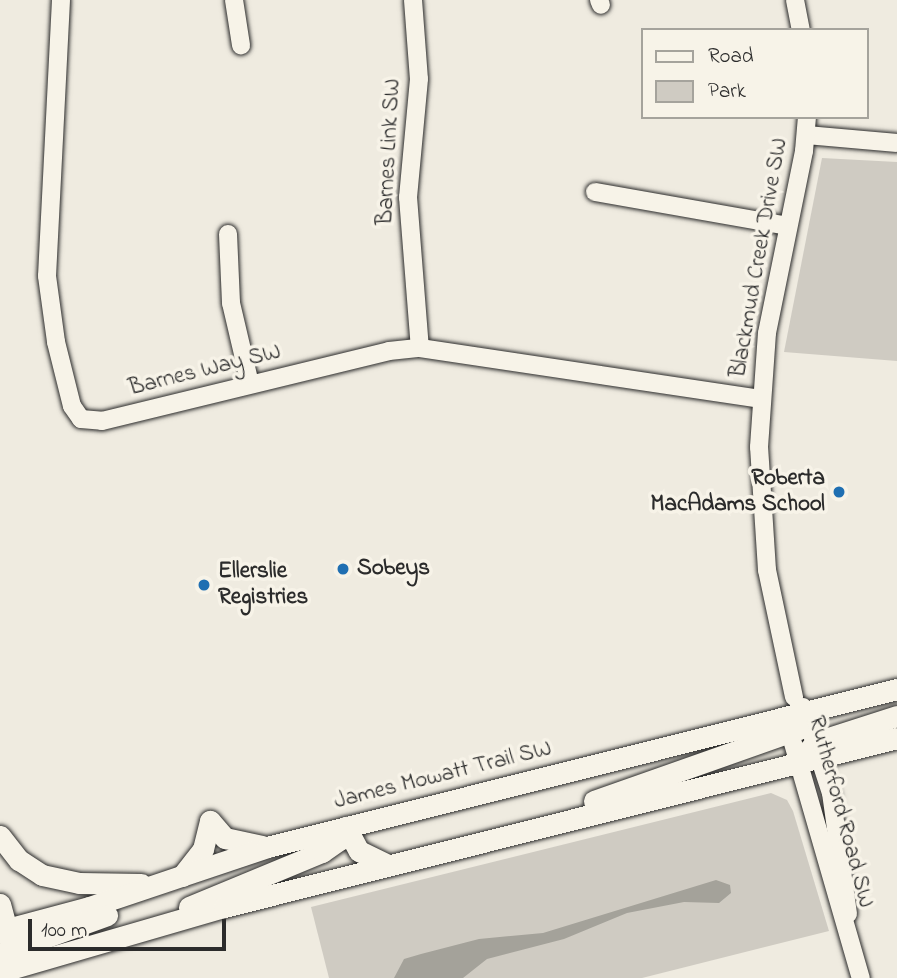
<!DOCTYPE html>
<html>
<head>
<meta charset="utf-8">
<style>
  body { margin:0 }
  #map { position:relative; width:897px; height:978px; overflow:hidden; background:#efebe0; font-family:"Indie Flower",sans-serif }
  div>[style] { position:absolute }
  .green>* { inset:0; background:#cfcbc2 }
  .water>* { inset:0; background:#a4a29a }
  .roads { filter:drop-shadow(0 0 2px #2b2b2b) drop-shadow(0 0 2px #2b2b2b) }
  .minor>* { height:18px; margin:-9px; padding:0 9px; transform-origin:9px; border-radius:9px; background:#f7f3e8 }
  .major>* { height:21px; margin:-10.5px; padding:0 10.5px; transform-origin:10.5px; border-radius:10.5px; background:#f7f3e8 }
  .dots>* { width:19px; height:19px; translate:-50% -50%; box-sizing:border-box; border:4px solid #f7f3e8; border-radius:50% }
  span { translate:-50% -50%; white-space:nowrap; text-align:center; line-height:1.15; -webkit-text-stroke:7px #f7f3e8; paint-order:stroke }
  .street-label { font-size:23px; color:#2b2b2b }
  .poi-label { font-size:23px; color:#2b2b2b; font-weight:700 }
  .right { translate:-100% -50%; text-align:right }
  .left { translate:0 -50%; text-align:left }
  .legend { position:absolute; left:641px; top:28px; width:228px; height:91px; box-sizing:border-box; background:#f7f3e8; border:2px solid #a5a39c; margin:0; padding:9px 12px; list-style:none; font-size:21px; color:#2b2b2b }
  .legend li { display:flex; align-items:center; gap:14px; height:35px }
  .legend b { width:35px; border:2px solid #a5a39c }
  .scale { position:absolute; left:28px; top:919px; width:198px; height:32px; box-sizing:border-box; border:4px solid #2b2b2b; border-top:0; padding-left:9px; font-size:21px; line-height:24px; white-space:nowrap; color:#2b2b2b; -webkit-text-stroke:5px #f7f3e8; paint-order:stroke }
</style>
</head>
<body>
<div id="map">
  <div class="green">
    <div style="clip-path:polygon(822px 158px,897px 162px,897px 361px,784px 352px)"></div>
    <div style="clip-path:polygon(771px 793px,787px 800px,793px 811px,829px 931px,642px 978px,329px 978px,311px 907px)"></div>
  </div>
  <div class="water">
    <div style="clip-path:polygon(716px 880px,730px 885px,731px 893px,719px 903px,684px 902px,627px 913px,564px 939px,487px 959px,463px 978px,394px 978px,404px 959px,421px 954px,479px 939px,543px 933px)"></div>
  </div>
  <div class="roads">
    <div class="minor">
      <div style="left:61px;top:0;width:276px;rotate:92.9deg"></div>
      <div style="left:47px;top:276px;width:67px;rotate:82.2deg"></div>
      <div style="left:56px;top:342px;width:66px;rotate:76deg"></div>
      <div style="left:72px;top:406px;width:16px;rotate:55deg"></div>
      <div style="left:81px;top:419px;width:21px;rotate:5deg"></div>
      <div style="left:102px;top:421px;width:295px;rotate:-13.7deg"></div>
      <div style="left:389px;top:351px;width:31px;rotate:-6deg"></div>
      <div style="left:420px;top:348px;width:344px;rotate:8.5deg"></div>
      <div style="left:234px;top:0;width:46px;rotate:81.2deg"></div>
      <div style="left:413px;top:0;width:79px;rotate:85.7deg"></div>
      <div style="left:419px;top:79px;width:119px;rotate:95.3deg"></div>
      <div style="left:408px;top:197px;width:151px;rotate:85.5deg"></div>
      <div style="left:599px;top:0;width:5px;rotate:68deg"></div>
      <div style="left:795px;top:0;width:31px;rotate:79deg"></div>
      <div style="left:807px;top:135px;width:90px;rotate:5.1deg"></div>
      <div style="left:595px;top:192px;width:195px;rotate:10deg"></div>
      <div style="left:228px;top:234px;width:69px;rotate:87.5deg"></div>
      <div style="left:231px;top:303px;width:83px;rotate:76.8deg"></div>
      <div style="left:794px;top:697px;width:130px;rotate:-102deg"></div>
      <div style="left:767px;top:570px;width:123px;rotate:-93.7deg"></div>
      <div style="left:759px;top:447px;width:114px;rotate:-86deg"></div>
      <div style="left:767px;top:333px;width:186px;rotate:-78.5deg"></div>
      <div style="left:804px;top:151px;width:34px;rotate:-85deg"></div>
      <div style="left:803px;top:707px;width:90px;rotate:72deg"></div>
      <div style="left:831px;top:793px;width:122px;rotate:82deg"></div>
      <div style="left:786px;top:719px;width:270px;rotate:73.9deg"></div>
    </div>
    <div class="major">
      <div style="left:797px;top:763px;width:28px;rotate:-48deg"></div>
      <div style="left:816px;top:742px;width:85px;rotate:-17.8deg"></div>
      <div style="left:594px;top:801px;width:217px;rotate:-19.4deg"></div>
      <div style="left:799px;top:729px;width:18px;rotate:-61deg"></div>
      <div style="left:210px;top:821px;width:23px;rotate:49deg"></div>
      <div style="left:225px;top:838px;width:38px;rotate:12deg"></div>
      <div style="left:346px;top:827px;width:27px;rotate:62deg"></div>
      <div style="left:359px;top:851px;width:32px;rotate:26deg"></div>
      <div style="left:0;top:836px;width:31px;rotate:52deg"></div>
      <div style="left:19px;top:860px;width:27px;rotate:33deg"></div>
      <div style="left:42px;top:875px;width:38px;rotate:12deg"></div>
      <div style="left:79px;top:883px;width:62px;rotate:0.9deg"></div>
      <div style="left:182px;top:876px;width:34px;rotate:-52deg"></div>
      <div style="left:203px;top:849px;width:29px;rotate:-76deg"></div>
      <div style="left:0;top:904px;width:39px;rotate:75deg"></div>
      <div style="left:189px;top:907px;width:144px;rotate:-22.5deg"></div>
      <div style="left:322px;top:852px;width:21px;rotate:-35deg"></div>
      <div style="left:339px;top:840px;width:15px;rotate:-62deg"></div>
      <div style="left:0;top:931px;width:92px;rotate:-15.1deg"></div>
      <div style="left:89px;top:907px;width:188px;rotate:-18.6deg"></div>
      <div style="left:267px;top:847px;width:650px;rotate:-14.08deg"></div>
      <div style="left:0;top:954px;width:114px;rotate:-20deg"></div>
      <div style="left:0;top:972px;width:233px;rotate:-16.2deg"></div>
      <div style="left:224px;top:907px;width:694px;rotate:-14.1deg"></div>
    </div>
  </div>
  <div class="dots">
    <div style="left:839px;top:492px;background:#1f6fb2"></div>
    <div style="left:343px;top:569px;background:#1f6fb2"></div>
    <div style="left:204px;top:585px;background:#1f6fb2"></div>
  </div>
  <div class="street-label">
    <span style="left:390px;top:152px;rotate:-87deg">Barnes Link SW</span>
    <span style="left:760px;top:258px;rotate:-80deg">Blackmud Creek Drive SW</span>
    <span style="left:205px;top:371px;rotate:-14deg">Barnes Way SW</span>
    <span style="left:443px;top:776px;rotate:-14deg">James Mowatt Trail SW</span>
    <span style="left:840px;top:812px;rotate:75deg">Rutherford Road SW</span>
  </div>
  <div class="poi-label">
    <span class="right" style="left:825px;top:492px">Roberta<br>MacAdams School</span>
    <span class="left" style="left:357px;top:569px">Sobeys</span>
    <span class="left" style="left:218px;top:585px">Ellerslie<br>Registries</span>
  </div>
  <ul class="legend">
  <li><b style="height:9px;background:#f7f3e8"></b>Road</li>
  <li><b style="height:19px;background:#cfcbc2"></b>Park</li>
  </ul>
  <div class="scale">100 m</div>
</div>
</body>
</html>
